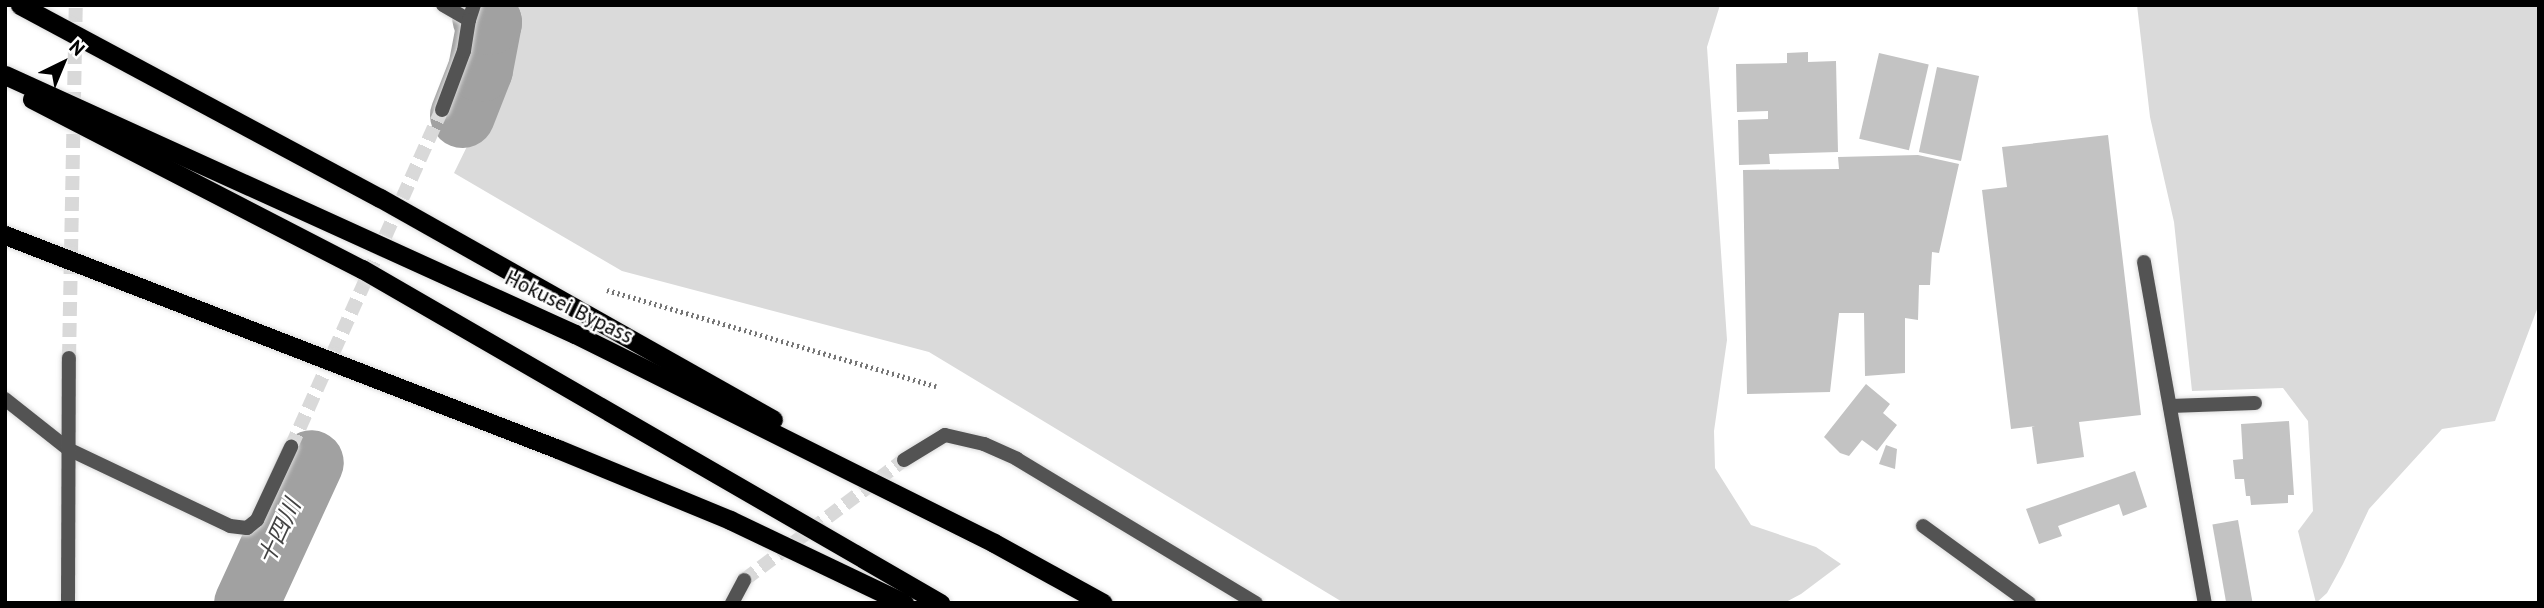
<!DOCTYPE html>
<html>
<head>
<meta charset="utf-8">
<style>
  body { margin:0 }
  #map { position:relative; width:2544px; height:608px; overflow:hidden; background:#fff; font-family:"PT Sans","Noto Sans JP",sans-serif }
  div>[style] { position:absolute }
  .green>* { inset:0; background:#dadada }
  .river>* { height:65px; margin:-32.5px; padding:0 32.5px; transform-origin:32.5px; border-radius:32.5px; background:#a1a1a1 }
  .building>* { inset:0; background:#c3c3c3; transform-origin:0 0 }
  .minor-tunnel>* { height:14px; margin-top:-7px; transform-origin:0; background:repeating-linear-gradient(90deg,#d9d9d9 0 14px,transparent 0 21px) }
  .tertiary-tunnel>* { height:14px; margin-top:-7px; transform-origin:0; background:repeating-linear-gradient(90deg,#d9d9d9 0 14px,transparent 0 21px) }
  .path>* { height:4.5px; margin-top:-2.25px; transform-origin:0; background:repeating-linear-gradient(90deg,#757575 0 2px,transparent 0 5.5px) }
  .roads { filter:drop-shadow(0 0 2px #dbdbdb) drop-shadow(0 0 2px #dbdbdb) }
  .service>* { height:14px; margin:-7px; padding:0 7px; transform-origin:7px; border-radius:7px; background:#535353 }
  .minor>* { height:14px; margin:-7px; padding:0 7px; transform-origin:7px; border-radius:7px; background:#535353 }
  .tertiary>* { height:14px; margin:-7px; padding:0 7px; transform-origin:7px; border-radius:7px; background:#535353 }
  .trunk>* { height:19px; margin:-9.5px; padding:0 9.5px; transform-origin:9.5px; border-radius:9.5px; background:#000 }
  span { translate:-50% -50%; white-space:nowrap; text-align:center; line-height:1.15; -webkit-text-stroke:5px #fff; paint-order:stroke }
  .street-label { font-size:21px; color:#000 }
  .water-label { font-size:23px; color:#424242; font-style:italic }
  .frame { position:absolute; inset:0; border:7px solid #000; pointer-events:none }
  .north { position:absolute; left:28px; top:28px; width:70px; height:70px; -webkit-text-stroke:5px #fff; paint-order:stroke; rotate:43deg; font-size:19px; font-weight:700; line-height:28px; text-align:center; color:#000 }
  .north::after { content:''; display:block; margin:auto; width:24px; height:32px; background:#000; clip-path:polygon(50% 0,100% 100%,50% 72%,0 100%) }
</style>
</head>
<body>
<div id="map">
  <div class="green">
    <div style="clip-path:polygon(504px 5px,1720px 5px,1707px 47px,1727px 340px,1714px 431px,1715px 468px,1751px 525px,1816px 547px,1841px 564px,1801px 594px,1784px 603px,1344px 603px,929px 352px,622px 271px,454px 173px,498px 83px)"></div>
    <div style="clip-path:polygon(2137px 5px,2539px 5px,2539px 304px,2495px 421px,2442px 429px,2369px 509px,2343px 564px,2327px 593px,2316px 603px,2298px 531px,2313px 511px,2308px 421px,2283px 388px,2192px 391px,2174px 222px,2150px 117px)"></div>
  </div>
  <div class="river">
    <div style="left:462px;top:115px;width:49px;rotate:-68.6deg"></div>
    <div style="left:480px;top:69px;width:48px;rotate:-79.2deg"></div>
    <div style="left:489px;top:22px;width:6px;rotate:-141deg"></div>
    <div style="left:246px;top:603px;width:155px;rotate:-65.3deg"></div>
  </div>
  <div class="building">
    <div style="clip-path:polygon(1808px 52px,1808px 62px,1836px 61px,1838px 152px,1769px 154px,1770px 164px,1739px 165px,1738px 120px,1768px 119px,1768px 111px,1737px 112px,1736px 64px,1787px 63px,1787px 53px)"></div>
    <div style="left:1879px;top:53px;width:51px;height:88px;rotate:13deg"></div>
    <div style="left:1937px;top:67px;width:43px;height:87px;rotate:12deg"></div>
    <div style="clip-path:polygon(2108px 135px,2141px 415px,2079px 422px,2084px 457px,2037px 464px,2032px 427px,2035px 426px,2011px 429px,1982px 190px,2007px 187px,2002px 147px)"></div>
    <div style="clip-path:polygon(1918px 155px,1959px 164px,1939px 253px,1932px 252px,1930px 285px,1919px 285px,1918px 320px,1905px 318px,1905px 373px,1865px 376px,1864px 313px,1839px 313px,1830px 392px,1747px 394px,1743px 170px,1839px 169px,1838px 157px)"></div>
    <div style="clip-path:polygon(1866px 384px,1890px 404px,1883px 413px,1897px 425px,1877px 451px,1862px 440px,1849px 456px,1840px 453px,1824px 437px)"></div>
    <div style="clip-path:polygon(2289px 421px,2294px 495px,2288px 495px,2288px 503px,2251px 505px,2250px 496px,2246px 496px,2244px 479px,2235px 479px,2233px 460px,2243px 459px,2241px 424px)"></div>
    <div style="clip-path:polygon(1886px 445px,1897px 449px,1895px 469px,1879px 464px)"></div>
    <div style="clip-path:polygon(2135px 471px,2147px 507px,2123px 516px,2119px 504px,2058px 526px,2062px 536px,2039px 544px,2026px 509px)"></div>
    <div style="left:2238px;top:520px;width:84px;height:26px;rotate:80deg"></div>
  </div>
  <div class="minor-tunnel">
    <div style="left:69px;top:358px;width:353px;rotate:-88.9deg"></div>
    <div style="left:291px;top:447px;width:369px;rotate:-65.9deg"></div>
  </div>
  <div class="tertiary-tunnel">
    <div style="left:744px;top:580px;width:200px;rotate:-36.9deg"></div>
  </div>
  <div class="path">
    <div style="left:607px;top:290px;width:343px;rotate:16.3deg"></div>
  </div>
  <div class="roads">
    <div class="service">
      <div style="left:1923px;top:526px;width:131px;rotate:36deg"></div>
    </div>
    <div class="minor">
      <div style="left:443px;top:5px;width:30px;rotate:30deg"></div>
      <div style="left:469px;top:20px;width:16px;rotate:-72deg"></div>
      <div style="left:442px;top:110px;width:63px;rotate:-69.6deg"></div>
      <div style="left:464px;top:51px;width:31px;rotate:-81deg"></div>
      <div style="left:2144px;top:262px;width:346px;rotate:79.9deg"></div>
      <div style="left:5px;top:399px;width:80px;rotate:38.4deg"></div>
      <div style="left:68px;top:449px;width:179px;rotate:25.4deg"></div>
      <div style="left:230px;top:526px;width:17px;rotate:7deg"></div>
      <div style="left:247px;top:528px;width:13px;rotate:-39deg"></div>
      <div style="left:257px;top:520px;width:81px;rotate:-65deg"></div>
      <div style="left:2170px;top:406px;width:85px;rotate:-2deg"></div>
      <div style="left:68px;top:603px;width:245px;rotate:-89.8deg"></div>
    </div>
    <div class="tertiary">
      <div style="left:904px;top:460px;width:48px;rotate:-31.4deg"></div>
      <div style="left:945px;top:435px;width:40px;rotate:13deg"></div>
      <div style="left:984px;top:444px;width:36px;rotate:24deg"></div>
      <div style="left:1017px;top:459px;width:279px;rotate:31.1deg"></div>
      <div style="left:732px;top:603px;width:26px;rotate:-62deg"></div>
    </div>
    <div class="trunk">
      <div style="left:20px;top:5px;width:408px;rotate:28.2deg"></div>
      <div style="left:380px;top:198px;width:451px;rotate:29.4deg"></div>
      <div style="left:5px;top:75px;width:626px;rotate:24.44deg"></div>
      <div style="left:575px;top:334px;width:468px;rotate:26.5deg"></div>
      <div style="left:994px;top:543px;width:124px;rotate:28.8deg"></div>
      <div style="left:32px;top:99px;width:371px;rotate:27.3deg"></div>
      <div style="left:362px;top:269px;width:668px;rotate:30.02deg"></div>
      <div style="left:5px;top:235px;width:593px;rotate:21.16deg"></div>
      <div style="left:558px;top:449px;width:186px;rotate:22.4deg"></div>
      <div style="left:730px;top:520px;width:193px;rotate:25.5deg"></div>
    </div>
  </div>
  <div class="street-label">
    <span style="left:569px;top:307px;rotate:26deg">Hokusei Bypass</span>
  </div>
  <div class="water-label">
    <span style="left:279px;top:532px;rotate:-65deg">十四川</span>
  </div>
  <div class="frame"></div>
  <div class="north">N</div>
</div>
</body>
</html>
